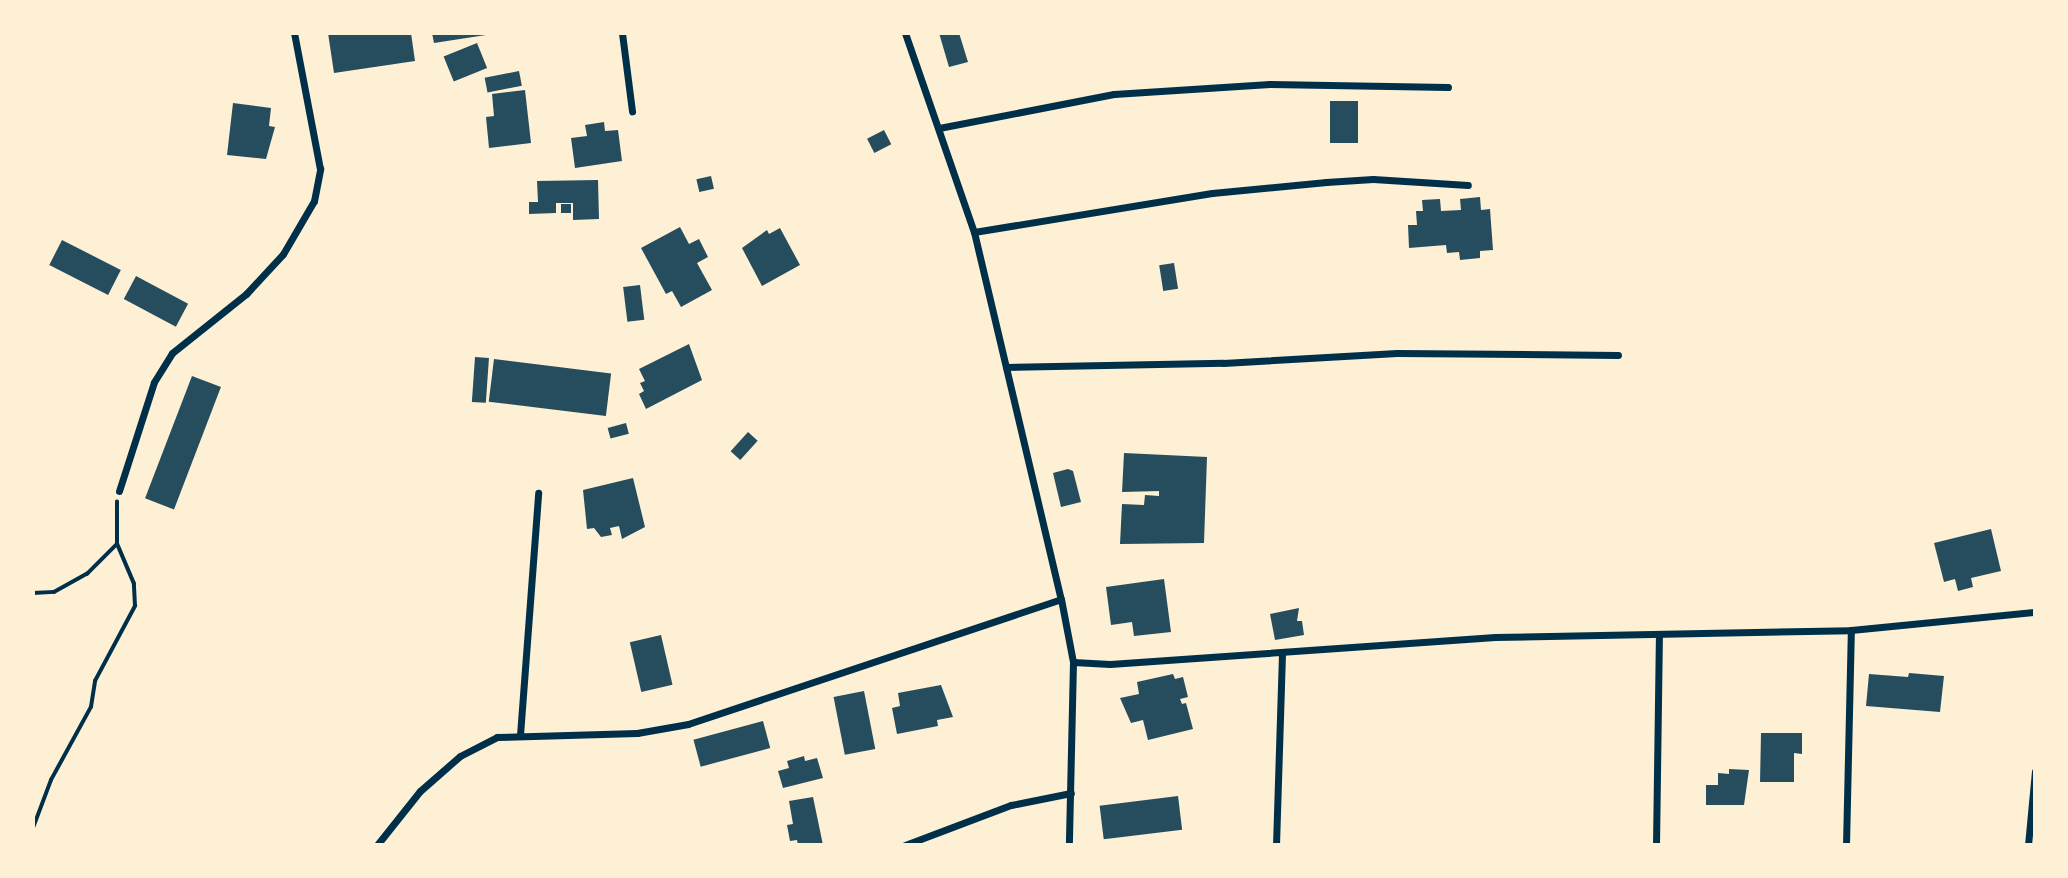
<!DOCTYPE html>
<html>
<head>
<meta charset="utf-8">
<style>
  body { margin:0 }
  #map { position:relative; width:2068px; height:878px; overflow:hidden; background:#fdf0d5; font-family:"DM Sans",sans-serif }
  div>[style] { position:absolute }
  .building>* { inset:0; background:#264d5e; transform-origin:0 0 }
  .path>* { height:3.5px; margin:-1.75px; padding:0 1.75px; transform-origin:1.75px; border-radius:1.75px; background:#003049 }
  .minor>* { height:7px; margin:-3.5px; padding:0 3.5px; transform-origin:3.5px; border-radius:3.5px; background:#003049 }
  span { translate:-50% -50%; white-space:nowrap; text-align:center; line-height:1.15; -webkit-text-stroke:6px #fdf0d5; paint-order:stroke }
  .frame { position:absolute; inset:0; border:35px solid #fdf0d5; pointer-events:none }
</style>
</head>
<body>
<div id="map">
  <div class="building">
    <div style="clip-path:polygon(328px 33px,411px 33px,415px 61px,334px 73px)"></div>
    <div style="clip-path:polygon(432px 33px,485px 33px,486px 35px,434px 43px)"></div>
    <div style="clip-path:polygon(939px 33px,959px 33px,968px 62px,949px 67px)"></div>
    <div style="left:477px;top:43px;width:27px;height:36px;rotate:68deg"></div>
    <div style="left:519px;top:71px;width:15px;height:35px;rotate:79deg"></div>
    <div style="clip-path:polygon(525px 90px,531px 143px,489px 148px,486px 117px,494px 116px,492px 94px)"></div>
    <div style="left:1330px;top:101px;width:28px;height:42px"></div>
    <div style="clip-path:polygon(233px 103px,271px 108px,269px 126px,275px 127px,266px 159px,227px 155px)"></div>
    <div style="clip-path:polygon(604px 122px,605px 131px,618px 130px,622px 161px,575px 168px,571px 138px,587px 136px,585px 125px)"></div>
    <div style="left:884px;top:130px;width:16px;height:19px;rotate:63deg"></div>
    <div style="left:711px;top:176px;width:13px;height:15px;rotate:77deg"></div>
    <div style="clip-path:polygon(598px 180px,599px 219px,573px 220px,573px 203px,556px 203px,556px 213px,529px 214px,529px 202px,538px 202px,537px 181px)"></div>
    <div style="clip-path:polygon(1480px 197px,1481px 210px,1490px 209px,1493px 250px,1480px 251px,1480px 258px,1460px 260px,1459px 252px,1447px 253px,1446px 245px,1409px 248px,1408px 225px,1417px 225px,1416px 211px,1423px 211px,1422px 200px,1440px 199px,1441px 211px,1461px 210px,1460px 199px)"></div>
    <div style="left:571px;top:204px;width:9px;height:10px;rotate:90deg"></div>
    <div style="clip-path:polygon(680px 227px,689px 244px,699px 239px,708px 257px,697px 263px,712px 290px,681px 307px,672px 291px,666px 294px,641px 248px)"></div>
    <div style="clip-path:polygon(780px 228px,800px 265px,762px 286px,742px 248px,767px 230px,769px 234px)"></div>
    <div style="left:62px;top:240px;width:66px;height:28px;rotate:27deg"></div>
    <div style="left:1174px;top:263px;width:26px;height:15px;rotate:81deg"></div>
    <div style="left:136px;top:276px;width:59px;height:26px;rotate:28deg"></div>
    <div style="left:640px;top:285px;width:35px;height:17px;rotate:83deg"></div>
    <div style="clip-path:polygon(689px 344px,702px 380px,646px 409px,639px 394px,644px 391px,640px 383px,645px 381px,639px 369px)"></div>
    <div style="left:475px;top:357px;width:14px;height:45px;rotate:4deg"></div>
    <div style="left:494px;top:359px;width:118px;height:43px;rotate:7deg"></div>
    <div style="left:192px;top:376px;width:31px;height:131px;rotate:21deg"></div>
    <div style="left:626px;top:423px;width:11px;height:19px;rotate:75deg"></div>
    <div style="left:748px;top:432px;width:13px;height:26px;rotate:42deg"></div>
    <div style="clip-path:polygon(1124px 453px,1207px 457px,1204px 543px,1120px 544px,1122px 504px,1144px 505px,1145px 495px,1159px 496px,1159px 491px,1122px 492px)"></div>
    <div style="clip-path:polygon(1068px 469px,1073px 471px,1081px 502px,1061px 507px,1053px 473px)"></div>
    <div style="clip-path:polygon(633px 478px,645px 527px,622px 539px,619px 526px,610px 528px,612px 535px,601px 537px,594px 528px,587px 529px,583px 490px)"></div>
    <div style="clip-path:polygon(1991px 529px,2001px 571px,1971px 578px,1973px 587px,1958px 591px,1955px 579px,1944px 582px,1934px 543px)"></div>
    <div style="clip-path:polygon(1164px 579px,1171px 632px,1134px 636px,1132px 622px,1111px 625px,1106px 587px)"></div>
    <div style="clip-path:polygon(1299px 608px,1297px 621px,1302px 621px,1304px 635px,1275px 640px,1270px 614px)"></div>
    <div style="left:661px;top:635px;width:51px;height:32px;rotate:77deg"></div>
    <div style="clip-path:polygon(1909px 673px,1944px 676px,1940px 712px,1866px 706px,1869px 674px,1908px 677px)"></div>
    <div style="clip-path:polygon(1173px 674px,1175px 679px,1183px 677px,1188px 697px,1180px 699px,1182px 704px,1186px 703px,1193px 729px,1148px 740px,1143px 720px,1131px 723px,1120px 698px,1139px 694px,1137px 682px)"></div>
    <div style="clip-path:polygon(941px 685px,953px 717px,937px 720px,938px 726px,897px 734px,892px 708px,900px 706px,898px 693px)"></div>
    <div style="left:864px;top:691px;width:59px;height:31px;rotate:79deg"></div>
    <div style="left:763px;top:721px;width:28px;height:72px;rotate:75deg"></div>
    <div style="clip-path:polygon(1761px 733px,1802px 733px,1802px 754px,1794px 753px,1794px 782px,1760px 782px)"></div>
    <div style="clip-path:polygon(804px 756px,805px 761px,817px 758px,823px 778px,783px 788px,778px 771px,789px 768px,787px 761px)"></div>
    <div style="clip-path:polygon(1729px 769px,1749px 770px,1744px 805px,1706px 805px,1706px 785px,1718px 785px,1718px 773px,1729px 774px)"></div>
    <div style="left:1178px;top:796px;width:34px;height:79px;rotate:83deg"></div>
    <div style="clip-path:polygon(813px 797px,823px 845px,798px 845px,797px 840px,790px 841px,787px 825px,793px 824px,789px 801px)"></div>
  </div>
  <div class="path">
    <div style="left:33px;top:593px;width:21px;rotate:-3deg"></div>
    <div style="left:54px;top:592px;width:38px;rotate:-29deg"></div>
    <div style="left:87px;top:574px;width:42px;rotate:-45deg"></div>
    <div style="left:33px;top:828px;width:51px;rotate:-69.4deg"></div>
    <div style="left:51px;top:780px;width:83px;rotate:-61.3deg"></div>
    <div style="left:91px;top:707px;width:26px;rotate:-81deg"></div>
    <div style="left:95px;top:681px;width:85px;rotate:-61.9deg"></div>
    <div style="left:135px;top:606px;width:22px;rotate:-93deg"></div>
    <div style="left:134px;top:584px;width:43px;rotate:-113deg"></div>
    <div style="left:117px;top:544px;width:42px;rotate:-90deg"></div>
  </div>
  <div class="minor">
    <div style="left:622px;top:33px;width:79px;rotate:82.7deg"></div>
    <div style="left:905px;top:33px;width:211px;rotate:70.9deg"></div>
    <div style="left:974px;top:232px;width:377px;rotate:76.7deg"></div>
    <div style="left:1061px;top:599px;width:64px;rotate:79.2deg"></div>
    <div style="left:1073px;top:662px;width:183px;rotate:91.3deg"></div>
    <div style="left:939px;top:128px;width:178px;rotate:-11deg"></div>
    <div style="left:1114px;top:94px;width:156px;rotate:-3.7deg"></div>
    <div style="left:1270px;top:84px;width:178px;rotate:1deg"></div>
    <div style="left:974px;top:232px;width:241px;rotate:-9.3deg"></div>
    <div style="left:1212px;top:193px;width:115px;rotate:-5.5deg"></div>
    <div style="left:1326px;top:182px;width:47px;rotate:-3.7deg"></div>
    <div style="left:1373px;top:179px;width:95px;rotate:3.6deg"></div>
    <div style="left:1006px;top:367px;width:217px;rotate:-1.1deg"></div>
    <div style="left:1223px;top:363px;width:174px;rotate:-3.3deg"></div>
    <div style="left:1397px;top:353px;width:221px;rotate:0.5deg"></div>
    <div style="left:119px;top:491px;width:114px;rotate:-72.2deg"></div>
    <div style="left:154px;top:382px;width:34px;rotate:-58deg"></div>
    <div style="left:172px;top:353px;width:95px;rotate:-38.6deg"></div>
    <div style="left:246px;top:294px;width:54px;rotate:-47.2deg"></div>
    <div style="left:283px;top:254px;width:61px;rotate:-59.7deg"></div>
    <div style="left:314px;top:201px;width:33px;rotate:-79deg"></div>
    <div style="left:320px;top:169px;width:138px;rotate:-100.8deg"></div>
    <div style="left:1073px;top:662px;width:37px;rotate:3deg"></div>
    <div style="left:1110px;top:664px;width:386px;rotate:-4deg"></div>
    <div style="left:1495px;top:637px;width:356px;rotate:-1.1deg"></div>
    <div style="left:1851px;top:630px;width:185px;rotate:-5.6deg"></div>
    <div style="left:520px;top:735px;width:243px;rotate:-85.7deg"></div>
    <div style="left:377px;top:845px;width:69px;rotate:-51.5deg"></div>
    <div style="left:420px;top:791px;width:53px;rotate:-41.2deg"></div>
    <div style="left:460px;top:756px;width:42px;rotate:-27.2deg"></div>
    <div style="left:497px;top:737px;width:140px;rotate:-1.6deg"></div>
    <div style="left:637px;top:733px;width:52px;rotate:-10deg"></div>
    <div style="left:688px;top:724px;width:393px;rotate:-18.5deg"></div>
    <div style="left:905px;top:845px;width:113px;rotate:-20.7deg"></div>
    <div style="left:1011px;top:805px;width:61px;rotate:-11.3deg"></div>
    <div style="left:1276px;top:845px;width:193px;rotate:-88.2deg"></div>
    <div style="left:1656px;top:845px;width:211px;rotate:-89.2deg"></div>
    <div style="left:1846px;top:845px;width:215px;rotate:-88.7deg"></div>
    <div style="left:2028px;top:845px;width:74px;rotate:-84.6deg"></div>
  </div>
  <div class="frame"></div>
</div>
</body>
</html>
